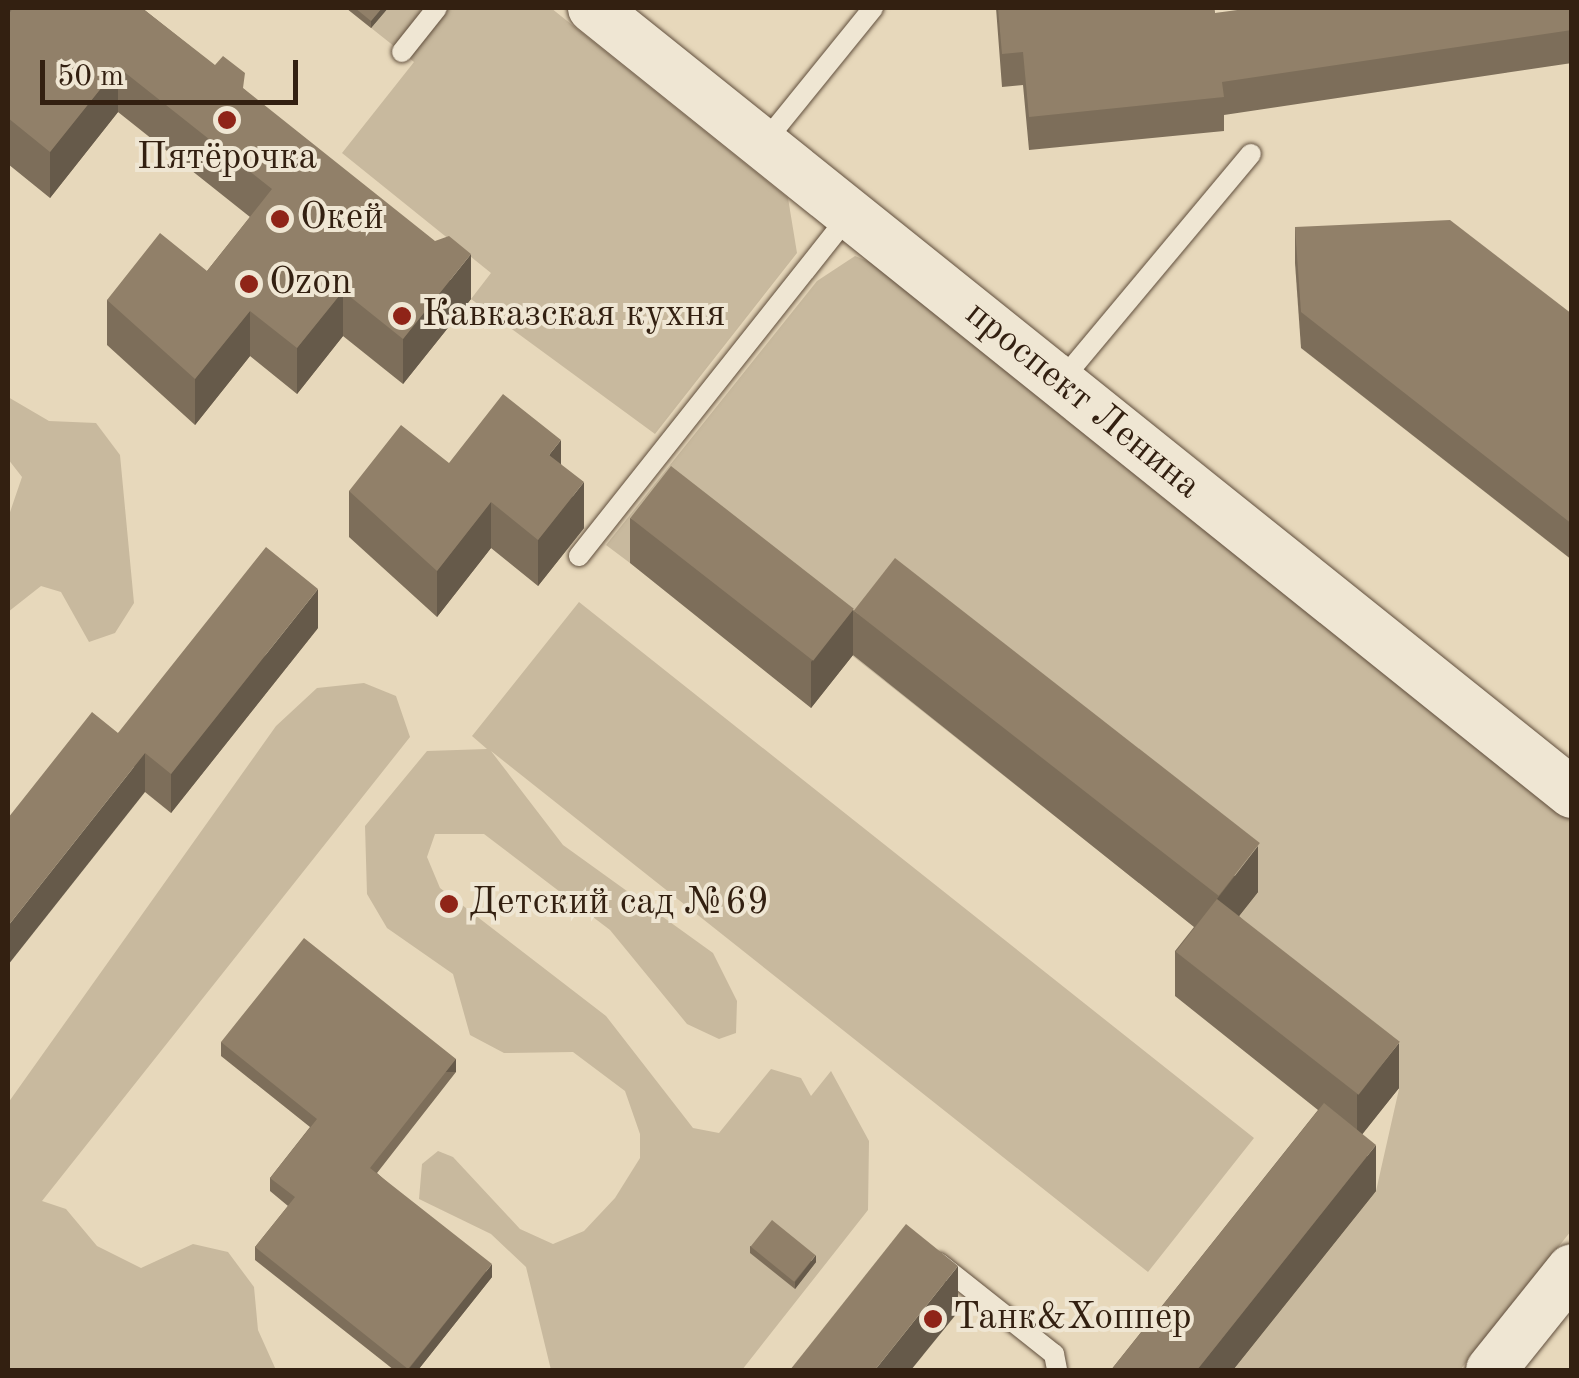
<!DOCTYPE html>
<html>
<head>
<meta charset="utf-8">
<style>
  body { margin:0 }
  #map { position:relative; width:1579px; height:1378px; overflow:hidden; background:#e7d8bb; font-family:"Old Standard TT",serif }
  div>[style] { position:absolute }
  .green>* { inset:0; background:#c8b99e }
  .roads { filter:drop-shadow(0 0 2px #604e3c) drop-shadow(0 0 2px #604e3c) }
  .service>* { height:20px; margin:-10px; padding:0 10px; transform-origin:10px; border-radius:10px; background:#efe6d3 }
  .tertiary>* { height:50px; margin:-25px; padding:0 25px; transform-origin:25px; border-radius:25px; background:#efe6d3 }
  .wall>* { inset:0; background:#7d6e5a }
  .shaded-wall>* { inset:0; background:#665a4a; transform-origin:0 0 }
  .building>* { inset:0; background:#918069; transform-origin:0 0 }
  .dots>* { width:28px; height:28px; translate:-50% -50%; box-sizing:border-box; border:5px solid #efe6d3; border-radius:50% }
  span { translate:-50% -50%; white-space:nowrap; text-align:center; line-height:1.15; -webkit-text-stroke:8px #efe6d3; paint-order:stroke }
  .poi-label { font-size:38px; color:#332011 }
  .left { translate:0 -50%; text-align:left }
  .street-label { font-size:38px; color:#332011 }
  .frame { position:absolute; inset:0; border:10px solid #332011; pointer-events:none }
  .scale { position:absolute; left:40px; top:60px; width:258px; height:45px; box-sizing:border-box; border:5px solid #332011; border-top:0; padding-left:12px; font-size:30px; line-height:35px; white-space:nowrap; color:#332011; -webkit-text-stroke:8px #efe6d3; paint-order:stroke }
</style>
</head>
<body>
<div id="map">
  <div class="green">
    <div style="clip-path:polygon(346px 8px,551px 8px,788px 198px,797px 253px,655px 434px,471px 299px,491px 273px,342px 153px,414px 62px)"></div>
    <div style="clip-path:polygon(855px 256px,897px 273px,1571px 813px,1571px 1231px,1460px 1370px,1233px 1370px,1376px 1191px,1399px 1089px,671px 512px,630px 563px,606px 545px,817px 281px)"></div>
    <div style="clip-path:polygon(8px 397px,49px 421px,96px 423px,120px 455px,134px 603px,115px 633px,89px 642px,61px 592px,41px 586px,8px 612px,8px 518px,22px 477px,8px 459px)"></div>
    <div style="clip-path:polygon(579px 602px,1254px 1138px,1148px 1272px,491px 751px,563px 845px,713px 953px,737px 1001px,736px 1033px,719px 1039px,687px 1024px,610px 930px,484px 834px,435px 834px,427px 857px,440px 888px,606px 1016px,693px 1128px,719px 1133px,771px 1069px,801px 1078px,811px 1096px,831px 1071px,869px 1141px,868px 1210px,742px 1370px,551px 1370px,526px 1267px,491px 1234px,419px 1199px,422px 1164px,438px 1151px,453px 1157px,520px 1229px,553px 1244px,584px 1231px,615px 1198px,640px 1158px,640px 1134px,625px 1091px,573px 1052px,504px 1053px,470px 1035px,453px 974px,387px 928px,367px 894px,365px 826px,427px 751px,487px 749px,472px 736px)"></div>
    <div style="clip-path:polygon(364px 683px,396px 696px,410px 737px,42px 1201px,66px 1209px,97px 1246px,141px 1268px,193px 1244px,228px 1252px,254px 1287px,258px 1330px,276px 1370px,8px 1370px,8px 1103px,276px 726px,317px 688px)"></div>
  </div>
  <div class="roads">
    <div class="service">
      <div style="left:402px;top:52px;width:56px;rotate:-51.5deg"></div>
      <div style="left:763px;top:144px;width:175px;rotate:-51deg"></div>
      <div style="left:1061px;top:381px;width:296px;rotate:-50.1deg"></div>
      <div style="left:579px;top:556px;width:436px;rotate:-51.6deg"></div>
      <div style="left:939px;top:1263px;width:147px;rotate:38.4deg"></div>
      <div style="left:1054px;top:1354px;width:16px;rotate:79deg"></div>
    </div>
    <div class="tertiary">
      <div style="left:593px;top:8px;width:1255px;rotate:38.72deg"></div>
      <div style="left:1491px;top:1370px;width:129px;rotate:-51.3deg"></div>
    </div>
  </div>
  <div class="wall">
    <div style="clip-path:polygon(8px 8px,142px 8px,245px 90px,471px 299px,403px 384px,343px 336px,297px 394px,250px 356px,195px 425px,107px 345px,107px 300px,207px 271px,250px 217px,118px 112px,50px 198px,8px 164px)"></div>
    <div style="clip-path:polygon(346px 8px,388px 8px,371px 28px)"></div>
    <div style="clip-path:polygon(996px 8px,1214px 8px,1215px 13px,1572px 8px,1572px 63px,1224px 115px,1224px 131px,1029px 150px,1023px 85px,1002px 87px)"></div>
    <div style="clip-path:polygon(1295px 227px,1572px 314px,1572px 560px,1301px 348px,1295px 263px)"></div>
    <div style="clip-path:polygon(449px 463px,561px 464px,584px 528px,538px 586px,491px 548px,437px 617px,349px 537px,349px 491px)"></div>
    <div style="clip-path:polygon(630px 518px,853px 610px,1258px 892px,1239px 916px,1399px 1088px,1362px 1134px,1376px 1191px,1233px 1370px,1111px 1370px,1318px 1110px,1175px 996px,1175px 951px,1194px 927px,853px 655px,811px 708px,630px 563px)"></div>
    <div style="clip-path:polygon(318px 628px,171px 813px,145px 792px,118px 733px)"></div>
    <div style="clip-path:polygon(221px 1042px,456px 1072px,377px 1173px,492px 1277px,418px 1370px,394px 1370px,255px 1260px,255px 1247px,288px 1206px,270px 1191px,270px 1178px,310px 1127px,221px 1056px)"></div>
    <div style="clip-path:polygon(750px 1246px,816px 1262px,795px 1289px,750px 1253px)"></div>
  </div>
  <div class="shaded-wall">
    <div style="clip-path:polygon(382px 8px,388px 8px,371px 28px,371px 21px)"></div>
    <div style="clip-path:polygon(118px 67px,118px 112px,50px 198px,50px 152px)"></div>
    <div style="clip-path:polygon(471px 254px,471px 299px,403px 384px,403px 339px)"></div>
    <div style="clip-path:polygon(343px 291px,343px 336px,297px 394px,297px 348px)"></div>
    <div style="clip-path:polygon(250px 311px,250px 356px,195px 425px,195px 379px)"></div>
    <div style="clip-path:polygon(561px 440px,561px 486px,549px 455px)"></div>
    <div style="clip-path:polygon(584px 482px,584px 528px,538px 586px,538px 540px)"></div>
    <div style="clip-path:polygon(491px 502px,491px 548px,437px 617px,437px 571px)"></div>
    <div style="clip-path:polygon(318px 589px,318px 628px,171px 813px,171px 774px)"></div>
    <div style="clip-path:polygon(853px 610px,853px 655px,811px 708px,811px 662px)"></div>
    <div style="clip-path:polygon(145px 753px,145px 792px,8px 965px,8px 926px)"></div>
    <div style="clip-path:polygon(1258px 846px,1258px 892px,1217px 944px,1217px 899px)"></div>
    <div style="clip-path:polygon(1399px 1043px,1399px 1088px,1357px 1141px,1357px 1095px)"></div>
    <div style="left:456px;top:1059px;width:13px;height:139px;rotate:90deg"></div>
    <div style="clip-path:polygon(1376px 1145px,1376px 1191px,1233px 1370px,1197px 1370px)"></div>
    <div style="clip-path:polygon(816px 1255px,816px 1262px,795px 1289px,795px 1282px)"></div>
    <div style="clip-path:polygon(492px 1264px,492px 1277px,418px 1370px,408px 1370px)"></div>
    <div style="clip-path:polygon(958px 1266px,958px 1312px,911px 1370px,875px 1370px)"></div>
  </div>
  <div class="building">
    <div style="clip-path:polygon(13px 8px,142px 8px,215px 65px,223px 56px,245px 73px,243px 88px,435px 241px,449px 236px,471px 254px,403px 339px,343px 291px,297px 348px,250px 311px,195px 379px,107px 300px,160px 233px,207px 271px,272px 189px,118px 67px,50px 152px,8px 118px,8px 15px)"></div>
    <div style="clip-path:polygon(355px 8px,382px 8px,371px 21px)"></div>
    <div style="clip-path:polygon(998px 8px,1214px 8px,1215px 13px,1252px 8px,1572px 8px,1572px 30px,1222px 82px,1224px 97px,1029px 117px,1023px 52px,1002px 54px)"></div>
    <div style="clip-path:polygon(1450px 220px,1572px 314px,1572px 524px,1301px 312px,1295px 227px)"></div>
    <div style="clip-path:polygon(503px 394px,561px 440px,549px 455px,584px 482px,538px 540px,491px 502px,437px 571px,349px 491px,401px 425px,449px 463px)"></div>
    <div style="left:671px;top:466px;width:232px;height:66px;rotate:38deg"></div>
    <div style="clip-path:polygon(266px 547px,318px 589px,171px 774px,145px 753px,8px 926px,8px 818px,92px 712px,118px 733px)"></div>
    <div style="left:895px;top:558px;width:463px;height:67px;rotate:38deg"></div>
    <div style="left:1217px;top:899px;width:232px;height:67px;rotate:38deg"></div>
    <div style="clip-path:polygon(304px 938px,456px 1059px,370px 1168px,492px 1264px,408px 1369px,255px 1247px,295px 1197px,270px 1178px,317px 1119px,221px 1042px)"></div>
    <div style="clip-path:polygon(1324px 1103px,1376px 1145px,1197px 1370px,1111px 1370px)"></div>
    <div style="left:772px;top:1220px;width:56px;height:34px;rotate:39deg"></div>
    <div style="clip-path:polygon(906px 1224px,958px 1266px,875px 1370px,790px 1370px)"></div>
  </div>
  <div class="dots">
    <div style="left:227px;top:120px;background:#8f2418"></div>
    <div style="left:280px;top:219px;background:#8f2418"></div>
    <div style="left:249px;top:284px;background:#8f2418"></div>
    <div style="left:402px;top:316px;background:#8f2418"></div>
    <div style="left:449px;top:904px;background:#8f2418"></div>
    <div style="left:933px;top:1319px;background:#8f2418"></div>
  </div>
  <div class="poi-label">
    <span style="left:227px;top:159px">Пятёрочка</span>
    <span class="left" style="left:300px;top:219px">Окей</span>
    <span class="left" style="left:269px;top:284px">Ozon</span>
    <span class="left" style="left:422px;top:316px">Кавказская кухня</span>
    <span class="left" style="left:469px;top:904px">Детский сад №69</span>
    <span class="left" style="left:953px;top:1319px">Танк&amp;Хоппер</span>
  </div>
  <div class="street-label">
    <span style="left:1082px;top:401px;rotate:39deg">проспект Ленина</span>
  </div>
  <div class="frame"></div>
  <div class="scale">50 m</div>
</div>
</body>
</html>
